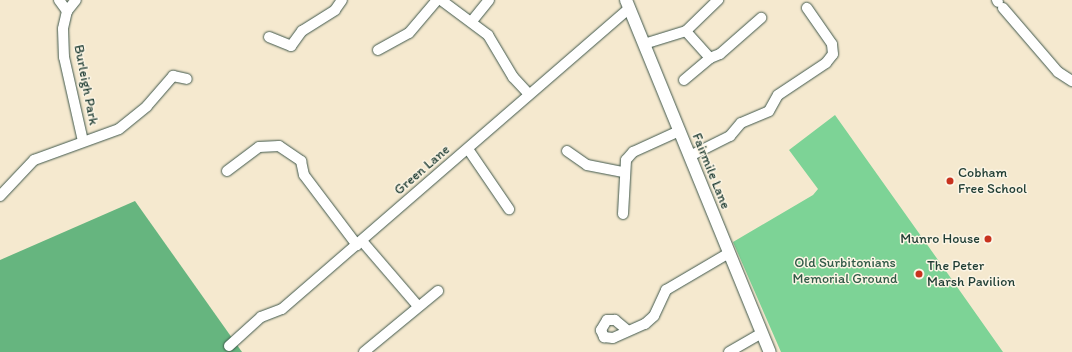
<!DOCTYPE html>
<html>
<head>
<meta charset="utf-8">
<style>
  body { margin:0 }
  #map { position:relative; width:1072px; height:352px; overflow:hidden; background:#f5e9cf; font-family:Itim,sans-serif }
  div>[style] { position:absolute }
  .green>* { inset:0; background:#7dd396 }
  .forest>* { inset:0; background:#66b57f }
  .roads { filter:drop-shadow(0 0 1px #3f574b) drop-shadow(0 0 1px #3f574b) }
  .minor>* { height:10px; margin:-5px; padding:0 5px; transform-origin:5px; border-radius:5px; background:#fff }
  .tertiary>* { height:12px; margin:-6px; padding:0 6px; transform-origin:6px; border-radius:6px; background:#fff }
  .dots>* { width:11px; height:11px; translate:-50% -50%; box-sizing:border-box; border:2px solid #fcf5e5; border-radius:50% }
  span { translate:-50% -50%; white-space:nowrap; text-align:center; line-height:1.15; -webkit-text-stroke:3px #fcf5e5; paint-order:stroke }
  .street-label { font-size:14px; color:#1f3d34 }
  .poi-label { font-size:14px; color:#1f3d34 }
  .left { translate:0 -50%; text-align:left }
  .right { translate:-100% -50%; text-align:right }
  .park-label { font-size:14px; color:#325b48 }
</style>
</head>
<body>
<div id="map">
  <div class="green">
    <div style="clip-path:polygon(835px 115px,948px 274px,1003px 352px,781px 352px,733px 242px,813px 195px,818px 189px,789px 150px)"></div>
  </div>
  <div class="forest">
    <div style="clip-path:polygon(135px 201px,242px 352px,0 352px,0 260px)"></div>
  </div>
  <div class="roads">
    <div class="minor">
      <div style="left:59px;top:0;width:14px;rotate:54deg"></div>
      <div style="left:67px;top:11px;width:18px;rotate:103deg"></div>
      <div style="left:63px;top:29px;width:28px;rotate:88deg"></div>
      <div style="left:64px;top:57px;width:86px;rotate:77.3deg"></div>
      <div style="left:441px;top:0;width:59px;rotate:36.7deg"></div>
      <div style="left:488px;top:35px;width:49px;rotate:59.2deg"></div>
      <div style="left:513px;top:77px;width:23px;rotate:47deg"></div>
      <div style="left:997px;top:0;width:2px;rotate:63deg"></div>
      <div style="left:1003px;top:8px;width:84px;rotate:49.3deg"></div>
      <div style="left:1058px;top:72px;width:17px;rotate:33deg"></div>
      <div style="left:67px;top:11px;width:14px;rotate:-51deg"></div>
      <div style="left:472px;top:21px;width:27px;rotate:-51deg"></div>
      <div style="left:269px;top:37px;width:24px;rotate:22deg"></div>
      <div style="left:291px;top:46px;width:19px;rotate:-54deg"></div>
      <div style="left:302px;top:31px;width:39px;rotate:-32deg"></div>
      <div style="left:335px;top:10px;width:12px;rotate:-55deg"></div>
      <div style="left:644px;top:44px;width:44px;rotate:-17.2deg"></div>
      <div style="left:686px;top:31px;width:45px;rotate:-44.1deg"></div>
      <div style="left:378px;top:50px;width:35px;rotate:-29deg"></div>
      <div style="left:409px;top:33px;width:43px;rotate:-49.7deg"></div>
      <div style="left:710px;top:58px;width:11px;rotate:-22deg"></div>
      <div style="left:720px;top:54px;width:55px;rotate:-41.3deg"></div>
      <div style="left:684px;top:80px;width:34px;rotate:-40deg"></div>
      <div style="left:710px;top:58px;width:36px;rotate:-132deg"></div>
      <div style="left:468px;top:149px;width:73px;rotate:55.7deg"></div>
      <div style="left:567px;top:151px;width:24px;rotate:35deg"></div>
      <div style="left:587px;top:165px;width:37px;rotate:11deg"></div>
      <div style="left:690px;top:156px;width:45px;rotate:-26.6deg"></div>
      <div style="left:730px;top:136px;width:17px;rotate:-50deg"></div>
      <div style="left:741px;top:123px;width:30px;rotate:-23deg"></div>
      <div style="left:769px;top:111px;width:18px;rotate:-61deg"></div>
      <div style="left:778px;top:95px;width:58px;rotate:-33.7deg"></div>
      <div style="left:826px;top:63px;width:11px;rotate:-52deg"></div>
      <div style="left:833px;top:54px;width:10px;rotate:-96deg"></div>
      <div style="left:832px;top:44px;width:44px;rotate:-124.8deg"></div>
      <div style="left:227px;top:171px;width:40px;rotate:-37deg"></div>
      <div style="left:259px;top:147px;width:20px;rotate:-3deg"></div>
      <div style="left:279px;top:146px;width:27px;rotate:34deg"></div>
      <div style="left:301px;top:161px;width:14px;rotate:78deg"></div>
      <div style="left:304px;top:175px;width:88px;rotate:52.9deg"></div>
      <div style="left:0;top:196px;width:50px;rotate:-46.6deg"></div>
      <div style="left:34px;top:160px;width:90px;rotate:-20deg"></div>
      <div style="left:119px;top:129px;width:36px;rotate:-39deg"></div>
      <div style="left:147px;top:106px;width:40px;rotate:-49deg"></div>
      <div style="left:173px;top:76px;width:14px;rotate:12deg"></div>
      <div style="left:623px;top:214px;width:54px;rotate:-86.8deg"></div>
      <div style="left:626px;top:160px;width:11px;rotate:-49deg"></div>
      <div style="left:633px;top:152px;width:51px;rotate:-24.5deg"></div>
      <div style="left:362px;top:241px;width:86px;rotate:49.3deg"></div>
      <div style="left:627px;top:330px;width:16px;rotate:-140deg"></div>
      <div style="left:615px;top:320px;width:8px;rotate:180deg"></div>
      <div style="left:607px;top:320px;width:12px;rotate:121deg"></div>
      <div style="left:601px;top:330px;width:8px;rotate:67deg"></div>
      <div style="left:604px;top:337px;width:9px;rotate:6deg"></div>
      <div style="left:613px;top:338px;width:35px;rotate:-24deg"></div>
      <div style="left:645px;top:324px;width:12px;rotate:-42deg"></div>
      <div style="left:654px;top:316px;width:29px;rotate:-65deg"></div>
      <div style="left:666px;top:290px;width:73px;rotate:-30.4deg"></div>
      <div style="left:229px;top:346px;width:43px;rotate:-42.2deg"></div>
      <div style="left:261px;top:317px;width:22px;rotate:-21deg"></div>
      <div style="left:282px;top:309px;width:459px;rotate:-40.9deg"></div>
      <div style="left:364px;top:352px;width:96px;rotate:-39.5deg"></div>
      <div style="left:729px;top:352px;width:38px;rotate:-30deg"></div>
    </div>
    <div class="tertiary">
      <div style="left:626px;top:0;width:380px;rotate:67.8deg"></div>
    </div>
  </div>
  <div class="dots">
    <div style="left:950px;top:181px;background:#c8321e"></div>
    <div style="left:988px;top:239px;background:#c8321e"></div>
    <div style="left:919px;top:274px;background:#c8321e"></div>
  </div>
  <div class="street-label">
    <span style="left:86px;top:85px;rotate:79deg">Burleigh Park</span>
    <span style="left:422px;top:170px;rotate:-41deg">Green Lane</span>
    <span style="left:711px;top:171px;rotate:68deg">Fairmile Lane</span>
  </div>
  <div class="poi-label">
    <span class="left" style="left:958px;top:181px">Cobham<br>Free School</span>
    <span class="right" style="left:980px;top:239px">Munro House</span>
    <span class="left" style="left:927px;top:274px">The Peter<br>Marsh Pavilion</span>
  </div>
  <div class="park-label">
    <span style="left:845px;top:271px">Old Surbitonians<br>Memorial Ground</span>
  </div>
</div>
</body>
</html>
